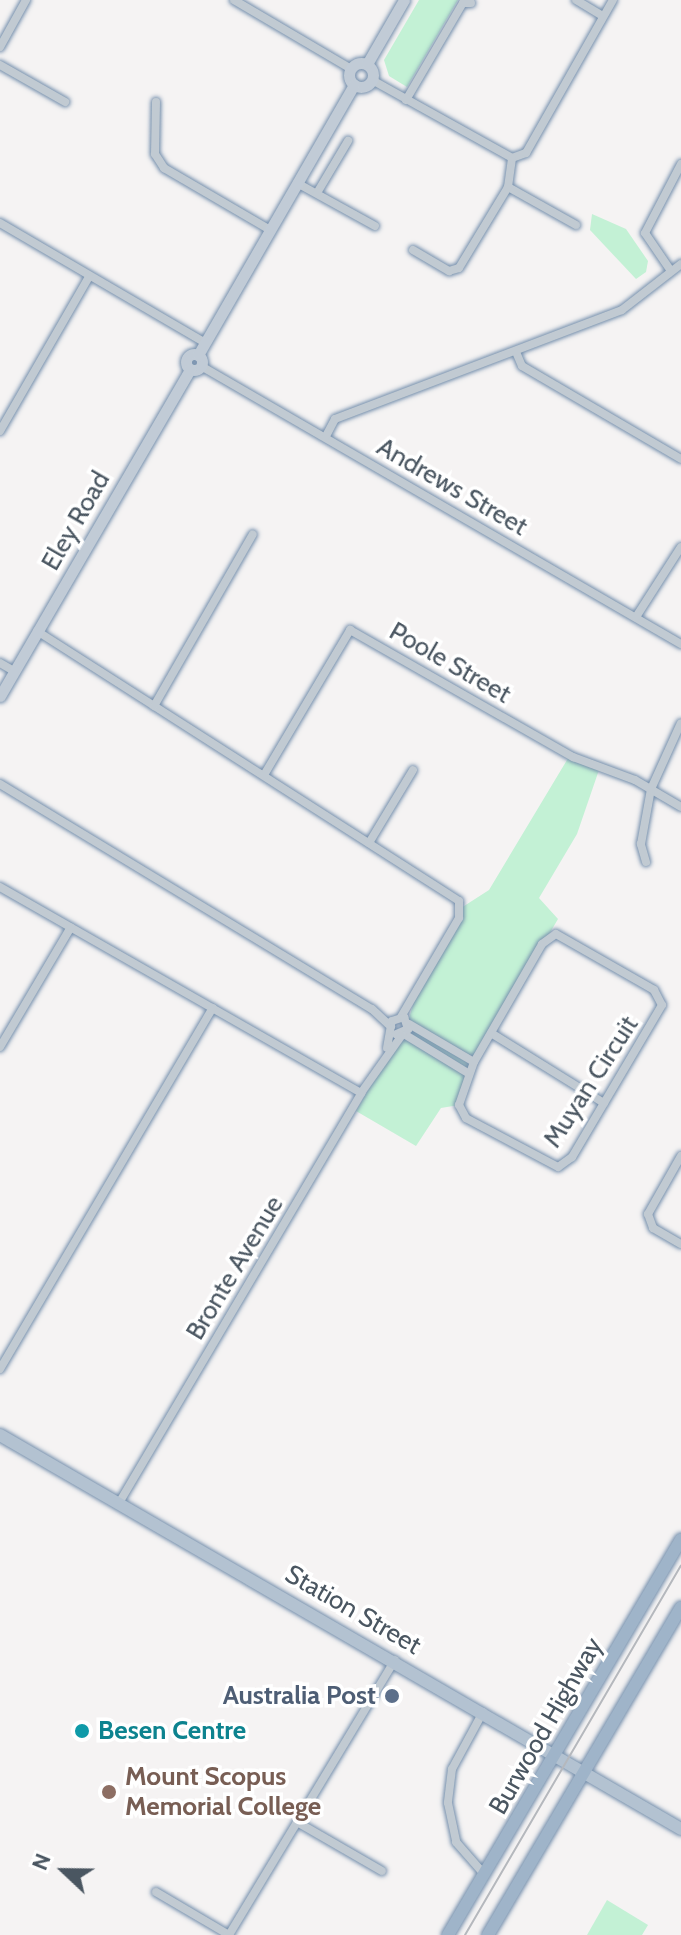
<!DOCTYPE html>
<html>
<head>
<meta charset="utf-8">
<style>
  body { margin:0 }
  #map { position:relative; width:681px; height:1935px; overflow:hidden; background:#f5f3f3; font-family:Cabin,sans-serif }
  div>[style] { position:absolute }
  .green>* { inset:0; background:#c3f1d5 }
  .roads { filter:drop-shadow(0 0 2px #7690ad) drop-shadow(0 0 2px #7690ad) }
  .minor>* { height:8px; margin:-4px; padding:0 4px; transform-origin:4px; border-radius:4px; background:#c1cad2 }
  .secondary>* { height:11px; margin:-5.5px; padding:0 5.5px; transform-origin:5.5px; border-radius:5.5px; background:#c1cbd6 }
  .secondary>.ring { margin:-5.5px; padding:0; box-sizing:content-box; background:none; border:11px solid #c1cbd6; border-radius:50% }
  .primary>* { height:12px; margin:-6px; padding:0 6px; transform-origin:6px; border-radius:6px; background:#b3c2d1 }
  .trunk>* { height:12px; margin:-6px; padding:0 6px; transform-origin:6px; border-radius:6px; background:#9fb4c9 }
  .tram>* { height:2px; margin:-1px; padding:0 1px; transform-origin:1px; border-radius:1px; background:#b5b8bd }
  .dots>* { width:22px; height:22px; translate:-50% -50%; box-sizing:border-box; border:4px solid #fff; border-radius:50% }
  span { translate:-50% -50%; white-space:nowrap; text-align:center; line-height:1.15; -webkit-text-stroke:7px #fff; paint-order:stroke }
  .street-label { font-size:26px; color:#4a5661 }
  .service-label { font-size:26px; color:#4e5e75; font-weight:700 }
  .right { translate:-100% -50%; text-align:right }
  .culture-label { font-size:26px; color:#0d838f; font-weight:700 }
  .left { translate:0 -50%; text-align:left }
  .education-label { font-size:26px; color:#785e54; font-weight:700 }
  .north { position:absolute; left:24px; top:1831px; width:80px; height:80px; -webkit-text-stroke:6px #fff; paint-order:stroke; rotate:292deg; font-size:22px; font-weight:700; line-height:32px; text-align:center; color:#4a5661 }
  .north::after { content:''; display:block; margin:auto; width:28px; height:36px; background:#4a5661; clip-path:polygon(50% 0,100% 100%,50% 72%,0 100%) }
</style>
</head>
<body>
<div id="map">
  <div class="green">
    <div style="clip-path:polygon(419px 0,458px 0,407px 87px,389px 76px,384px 60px)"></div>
    <div style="clip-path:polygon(592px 214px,626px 229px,648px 261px,646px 272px,636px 279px,590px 230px)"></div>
    <div style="clip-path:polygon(570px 755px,600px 767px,577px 834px,539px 898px,558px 919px,474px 1062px,459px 1105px,441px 1108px,416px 1146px,356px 1111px,408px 1022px,418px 987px,461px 908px,489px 890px)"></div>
    <div style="clip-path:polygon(607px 1900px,648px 1925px,642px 1935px,587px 1935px)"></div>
  </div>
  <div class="roads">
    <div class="minor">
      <div style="left:234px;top:0;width:136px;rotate:30.5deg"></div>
      <div style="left:576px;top:0;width:31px;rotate:31deg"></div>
      <div style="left:0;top:47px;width:54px;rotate:-61deg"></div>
      <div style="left:0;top:65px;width:75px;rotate:29.6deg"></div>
      <div style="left:372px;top:80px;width:160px;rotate:29.1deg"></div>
      <div style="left:406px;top:100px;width:113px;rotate:-59.6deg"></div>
      <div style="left:463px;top:3px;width:8px"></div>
      <div style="left:156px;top:102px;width:52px;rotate:91.1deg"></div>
      <div style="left:155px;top:154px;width:17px;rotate:57deg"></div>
      <div style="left:164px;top:168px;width:123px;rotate:30.3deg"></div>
      <div style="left:512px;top:158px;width:15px;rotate:-20deg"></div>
      <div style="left:526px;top:153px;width:176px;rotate:-60.4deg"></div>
      <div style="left:297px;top:183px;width:89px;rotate:28.9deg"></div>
      <div style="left:508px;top:187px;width:78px;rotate:29.2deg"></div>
      <div style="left:317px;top:193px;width:61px;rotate:-59.2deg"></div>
      <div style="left:0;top:223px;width:238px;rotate:30.3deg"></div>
      <div style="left:413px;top:250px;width:42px;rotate:30.3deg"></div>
      <div style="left:449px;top:271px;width:10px;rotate:-17deg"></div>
      <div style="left:459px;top:268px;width:95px;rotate:-58.8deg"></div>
      <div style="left:508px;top:187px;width:29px;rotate:-82deg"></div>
      <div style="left:671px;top:271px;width:46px;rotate:-124.4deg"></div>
      <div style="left:645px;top:233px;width:78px;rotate:-62.4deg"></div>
      <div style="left:516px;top:352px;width:15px;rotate:67deg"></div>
      <div style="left:522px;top:366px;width:184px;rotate:30.3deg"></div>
      <div style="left:201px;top:366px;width:555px;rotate:30.08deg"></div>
      <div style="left:0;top:431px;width:178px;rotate:-60deg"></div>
      <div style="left:326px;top:436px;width:19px;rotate:-62deg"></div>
      <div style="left:335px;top:419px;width:307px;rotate:-20.8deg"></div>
      <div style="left:622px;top:310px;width:75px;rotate:-37.9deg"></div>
      <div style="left:636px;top:617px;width:83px;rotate:-57.3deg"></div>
      <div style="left:37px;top:631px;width:501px;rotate:32.61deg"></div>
      <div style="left:459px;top:901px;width:17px;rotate:90deg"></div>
      <div style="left:459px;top:918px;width:115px;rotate:120.4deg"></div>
      <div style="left:0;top:663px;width:16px;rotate:30deg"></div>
      <div style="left:154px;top:706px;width:198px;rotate:-60.1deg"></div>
      <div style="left:264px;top:775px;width:169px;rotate:-59.3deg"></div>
      <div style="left:350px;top:630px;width:257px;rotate:29.7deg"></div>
      <div style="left:573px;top:757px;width:66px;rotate:20.4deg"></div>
      <div style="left:635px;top:780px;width:53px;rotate:30.4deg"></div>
      <div style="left:0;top:784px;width:435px;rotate:31.2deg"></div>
      <div style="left:372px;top:1009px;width:26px;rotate:43deg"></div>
      <div style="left:369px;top:843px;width:85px;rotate:-58.9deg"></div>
      <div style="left:646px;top:862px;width:19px;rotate:-106deg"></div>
      <div style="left:641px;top:844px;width:56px;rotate:-79.7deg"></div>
      <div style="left:651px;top:789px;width:72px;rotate:-65.6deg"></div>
      <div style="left:0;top:887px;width:416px;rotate:29.7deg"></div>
      <div style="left:556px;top:934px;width:113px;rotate:29.7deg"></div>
      <div style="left:654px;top:990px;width:17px;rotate:62deg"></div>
      <div style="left:662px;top:1005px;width:177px;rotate:120.6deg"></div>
      <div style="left:572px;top:1157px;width:17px;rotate:144deg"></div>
      <div style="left:558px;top:1167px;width:104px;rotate:-152deg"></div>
      <div style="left:466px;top:1118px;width:15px;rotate:-118deg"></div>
      <div style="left:459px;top:1105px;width:46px;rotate:-70.8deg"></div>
      <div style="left:474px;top:1062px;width:136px;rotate:-60deg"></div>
      <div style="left:542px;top:944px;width:17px;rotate:-36deg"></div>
      <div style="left:409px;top:1024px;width:75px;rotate:30.3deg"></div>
      <div style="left:491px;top:1033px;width:133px;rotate:31.8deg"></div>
      <div style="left:404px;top:1034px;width:75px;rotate:31.4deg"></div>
      <div style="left:0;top:1047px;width:139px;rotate:-59.4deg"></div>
      <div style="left:387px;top:1048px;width:27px;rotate:-80deg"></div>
      <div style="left:392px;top:1021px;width:13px;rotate:-18deg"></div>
      <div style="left:404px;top:1017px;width:13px;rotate:72deg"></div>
      <div style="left:408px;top:1029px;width:13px;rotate:157deg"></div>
      <div style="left:681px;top:1156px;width:67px;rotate:119.6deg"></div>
      <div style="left:648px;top:1214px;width:15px;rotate:70deg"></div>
      <div style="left:653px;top:1228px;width:32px;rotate:30deg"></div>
      <div style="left:0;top:1369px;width:419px;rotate:-59.5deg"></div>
      <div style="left:119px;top:1503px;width:476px;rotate:-59.4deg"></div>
      <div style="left:361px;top:1093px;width:71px;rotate:-54.7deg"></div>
      <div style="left:483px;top:1712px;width:65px;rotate:118.5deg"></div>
      <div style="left:452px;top:1769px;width:34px;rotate:97deg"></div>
      <div style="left:448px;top:1803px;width:40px;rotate:78deg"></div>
      <div style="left:456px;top:1842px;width:43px;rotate:48.8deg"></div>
      <div style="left:297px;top:1822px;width:98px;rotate:30deg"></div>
      <div style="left:156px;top:1892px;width:85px;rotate:30.5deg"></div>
      <div style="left:229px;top:1935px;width:321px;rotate:-58.9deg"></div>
    </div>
    <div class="secondary">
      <div class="ring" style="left:349px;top:63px;width:13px;height:13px"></div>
      <div style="left:367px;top:64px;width:74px;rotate:-60deg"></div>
      <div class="ring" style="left:186px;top:354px;width:5px;height:5px"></div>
      <div style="left:198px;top:355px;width:312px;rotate:-60deg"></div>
      <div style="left:0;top:696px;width:378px;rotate:-59.8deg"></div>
    </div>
    <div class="primary">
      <div style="left:0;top:1435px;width:787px;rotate:30.05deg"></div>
    </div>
    <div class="trunk">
      <div style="left:448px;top:1935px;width:459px;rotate:-59.5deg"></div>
      <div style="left:488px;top:1935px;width:380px;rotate:-59.5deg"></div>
    </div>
  </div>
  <div class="tram">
    <div style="left:465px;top:1935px;width:428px;rotate:-59.7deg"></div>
  </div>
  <div class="dots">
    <div style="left:392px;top:1696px;background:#5c6f8a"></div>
    <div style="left:82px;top:1731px;background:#0f9aa8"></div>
    <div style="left:109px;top:1792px;background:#8d6e63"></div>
  </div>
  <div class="street-label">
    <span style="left:452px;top:487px;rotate:30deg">Andrews Street</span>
    <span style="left:76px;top:521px;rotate:-60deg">Eley Road</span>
    <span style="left:450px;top:663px;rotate:30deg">Poole Street</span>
    <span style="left:591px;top:1082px;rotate:-57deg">Muyan Circuit</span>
    <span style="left:235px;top:1268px;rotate:-59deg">Bronte Avenue</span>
    <span style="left:353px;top:1610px;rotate:30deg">Station Street</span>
    <span style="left:546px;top:1726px;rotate:-60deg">Burwood Highway</span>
  </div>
  <div class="service-label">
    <span class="right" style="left:376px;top:1696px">Australia Post</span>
  </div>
  <div class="culture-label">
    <span class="left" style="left:98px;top:1731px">Besen Centre</span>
  </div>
  <div class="education-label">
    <span class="left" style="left:125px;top:1792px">Mount Scopus<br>Memorial College</span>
  </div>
  <div class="north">N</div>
</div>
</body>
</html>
